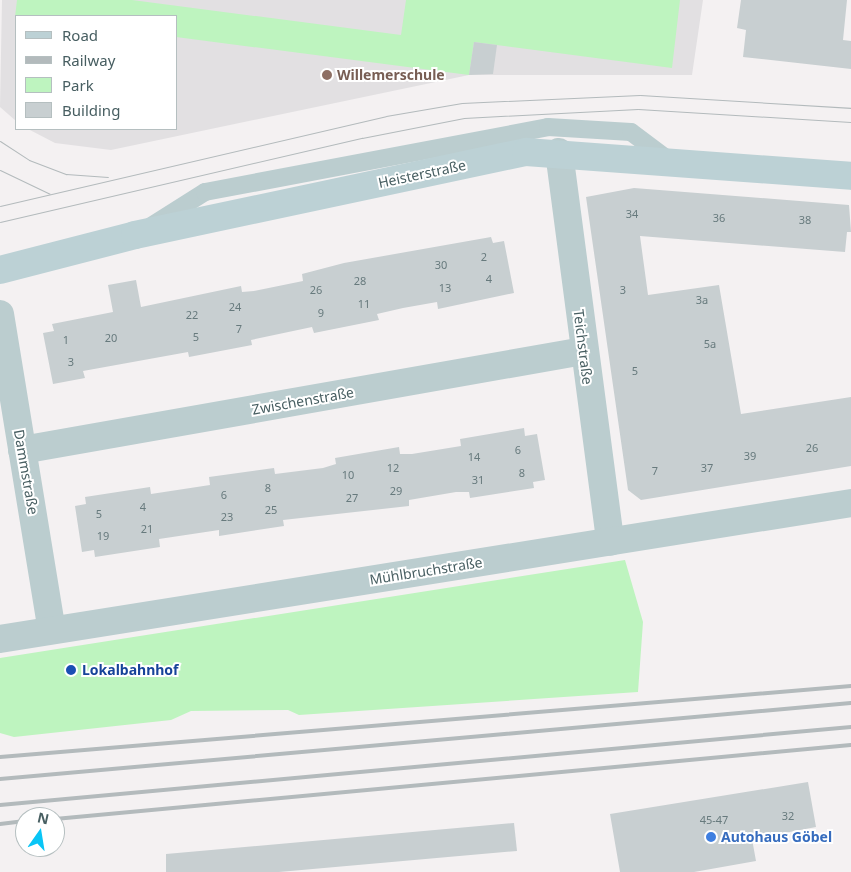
<!DOCTYPE html>
<html>
<head>
<meta charset="utf-8">
<style>
  body { margin:0 }
  #map { position:relative; width:851px; height:872px; overflow:hidden; background:#f4f1f2; font-family:"Noto Sans",sans-serif }
  div>[style] { position:absolute }
  .education>* { inset:0; background:#e2e0e2 }
  .green>* { inset:0; background:#bef4bf }
  .building>* { inset:0; background:#c8cfd1 }
  .lane>* { height:18px; margin:-9px; padding:0 9px; transform-origin:9px; border-radius:9px; background:#bbcdcf }
  .street>* { height:28px; margin:-14px; padding:0 14px; transform-origin:14px; border-radius:14px; background:#bbcdcf }
  .secondary>* { height:28px; margin:-14px; padding:0 14px; transform-origin:14px; border-radius:14px; background:#bcd1d5 }
  .tram>* { height:1px; margin:-0.5px; padding:0 0.5px; transform-origin:0.5px; border-radius:0.5px; background:#b3babc }
  .rail>* { height:4px; margin:-2px; padding:0 2px; transform-origin:2px; border-radius:2px; background:#b3babc }
  .dots>* { width:14px; height:14px; translate:-50% -50%; box-sizing:border-box; border:2px solid #fff; border-radius:50% }
  span { translate:-50% -50%; white-space:nowrap; text-align:center; line-height:1.15; -webkit-text-stroke:4px #fff; paint-order:stroke }
  .number-label { font-size:11px; color:#677a7d }
  .number-label span { -webkit-text-stroke-width:0 }
  .education-label { font-size:14px; color:#785e54; font-weight:700 }
  .left { translate:0 -50%; text-align:left }
  .street-label { font-size:14px; color:#475e61 }
  .transit-label { font-size:14px; color:#164399; font-weight:700 }
  .shop-label { font-size:14px; color:#366cbe; font-weight:700 }
  .legend { position:absolute; left:15px; top:15px; width:162px; height:115px; box-sizing:border-box; background:#fff; border:1px solid #b5bfc0; margin:0; padding:6px 9px; list-style:none; font-size:15px; color:#475e61 }
  .legend li { display:flex; align-items:center; gap:10px; height:25px }
  .legend b { width:25px; border:1px solid #b5bfc0 }
  .north { position:absolute; left:15px; top:807px; width:50px; height:50px; box-sizing:border-box; background:#fff; border:1px solid #b5bfc0; border-radius:50%; rotate:13deg; font-size:14px; font-weight:700; line-height:20px; text-align:center; color:#475e61 }
  .north::after { content:''; display:block; margin:auto; width:18px; height:22px; background:#09c5f6; clip-path:polygon(50% 0,100% 100%,50% 72%,0 100%) }
</style>
</head>
<body>
<div id="map">
  <div class="education">
    <div style="clip-path:polygon(2px 0,703px 0,692px 75px,469px 75px,111px 150px,55px 143px,28px 129px,176px 129px,176px 16px,16px 16px,16px 121px,0 107px)"></div>
  </div>
  <div class="green">
    <div style="clip-path:polygon(17px 0,132px 0,401px 35px,406px 0,680px 0,672px 68px,474px 42px,469px 75px,176px 37px,176px 16px,15px 17px)"></div>
    <div style="clip-path:polygon(625px 560px,643px 622px,638px 692px,299px 715px,288px 710px,191px 711px,171px 720px,14px 737px,0 733px,0 658px)"></div>
  </div>
  <div class="building">
    <div style="clip-path:polygon(741px 0,847px 0,843px 40px,851px 41px,851px 69px,743px 57px,746px 30px,737px 28px)"></div>
    <div style="clip-path:polygon(474px 42px,497px 45px,493px 74px,469px 75px)"></div>
    <div style="clip-path:polygon(634px 188px,849px 205px,851px 232px,847px 232px,845px 252px,640px 236px,648px 295px,719px 285px,741px 414px,851px 397px,851px 466px,641px 500px,628px 490px,586px 197px)"></div>
    <div style="clip-path:polygon(491px 237px,493px 243px,504px 241px,514px 293px,438px 309px,437px 302px,403px 308px,377px 314px,379px 320px,314px 333px,312px 327px,251px 340px,252px 345px,189px 357px,188px 352px,83px 371px,85px 378px,53px 384px,43px 333px,54px 331px,52px 324px,113px 312px,108px 285px,136px 280px,141px 307px,241px 286px,242px 292px,254px 291px,303px 281px,302px 274px,344px 263px)"></div>
    <div style="clip-path:polygon(524px 428px,525px 436px,537px 434px,545px 480px,533px 482px,534px 488px,470px 498px,469px 492px,456px 492px,409px 500px,409px 506px,283px 520px,284px 526px,219px 536px,219px 530px,159px 539px,160px 547px,95px 557px,94px 550px,82px 552px,75px 506px,86px 504px,85px 497px,150px 487px,151px 494px,210px 485px,209px 477px,274px 468px,275px 474px,323px 468px,336px 464px,335px 458px,399px 447px,400px 454px,412px 454px,461px 446px,460px 439px)"></div>
    <div style="clip-path:polygon(808px 782px,816px 827px,752px 839px,756px 861px,694px 872px,620px 872px,610px 814px)"></div>
    <div style="clip-path:polygon(514px 823px,517px 851px,279px 872px,166px 872px,166px 854px)"></div>
  </div>
  <div class="lane">
    <div style="left:151px;top:226px;width:64px;rotate:-32.2deg"></div>
    <div style="left:205px;top:192px;width:349px;rotate:-10.7deg"></div>
    <div style="left:548px;top:127px;width:83px;rotate:3.4deg"></div>
    <div style="left:631px;top:132px;width:50px;rotate:36.9deg"></div>
  </div>
  <div class="street">
    <div style="left:559px;top:152px;width:393px;rotate:82.5deg"></div>
    <div style="left:0;top:314px;width:320px;rotate:80.7deg"></div>
    <div style="left:22px;top:450px;width:570px;rotate:-10.01deg"></div>
    <div style="left:0;top:639px;width:862px;rotate:-9.08deg"></div>
  </div>
  <div class="secondary">
    <div style="left:0;top:270px;width:139px;rotate:-14.5deg"></div>
    <div style="left:135px;top:235px;width:400px;rotate:-12deg"></div>
    <div style="left:526px;top:152px;width:326px;rotate:4.2deg"></div>
  </div>
  <div class="tram">
    <div style="left:0;top:141px;width:35px;rotate:33deg"></div>
    <div style="left:29px;top:160px;width:40px;rotate:21deg"></div>
    <div style="left:66px;top:174px;width:42px;rotate:4.1deg"></div>
    <div style="left:0;top:170px;width:55px;rotate:25.6deg"></div>
    <div style="left:0;top:206px;width:396px;rotate:-13.1deg"></div>
    <div style="left:386px;top:116px;width:77px;rotate:-9.7deg"></div>
    <div style="left:462px;top:103px;width:178px;rotate:-2.6deg"></div>
    <div style="left:640px;top:95px;width:211px;rotate:3.5deg"></div>
    <div style="left:0;top:222px;width:372px;rotate:-13.1deg"></div>
    <div style="left:362px;top:138px;width:104px;rotate:-11.1deg"></div>
    <div style="left:464px;top:118px;width:174px;rotate:-3deg"></div>
    <div style="left:638px;top:109px;width:213px;rotate:3.5deg"></div>
  </div>
  <div class="rail">
    <div style="left:0;top:757px;width:854px;rotate:-4.77deg"></div>
    <div style="left:0;top:779px;width:854px;rotate:-5.1deg"></div>
    <div style="left:0;top:805px;width:855px;rotate:-5.24deg"></div>
    <div style="left:55px;top:819px;width:799px;rotate:-5.31deg"></div>
    <div style="left:0;top:824px;width:25px;rotate:-7deg"></div>
  </div>
  <div class="dots">
    <div style="left:327px;top:75px;background:#8d6e63"></div>
    <div style="left:71px;top:670px;background:#1a4fb4"></div>
    <div style="left:711px;top:837px;background:#3f7fe0"></div>
  </div>
  <div class="number-label">
    <span style="left:632px;top:214px">34</span>
    <span style="left:719px;top:218px">36</span>
    <span style="left:805px;top:220px">38</span>
    <span style="left:484px;top:257px">2</span>
    <span style="left:441px;top:265px">30</span>
    <span style="left:489px;top:279px">4</span>
    <span style="left:360px;top:281px">28</span>
    <span style="left:445px;top:288px">13</span>
    <span style="left:316px;top:290px">26</span>
    <span style="left:623px;top:290px">3</span>
    <span style="left:702px;top:300px">3a</span>
    <span style="left:364px;top:304px">11</span>
    <span style="left:235px;top:307px">24</span>
    <span style="left:321px;top:313px">9</span>
    <span style="left:192px;top:315px">22</span>
    <span style="left:239px;top:329px">7</span>
    <span style="left:196px;top:337px">5</span>
    <span style="left:111px;top:338px">20</span>
    <span style="left:66px;top:340px">1</span>
    <span style="left:710px;top:344px">5a</span>
    <span style="left:71px;top:362px">3</span>
    <span style="left:635px;top:371px">5</span>
    <span style="left:812px;top:448px">26</span>
    <span style="left:518px;top:450px">6</span>
    <span style="left:750px;top:456px">39</span>
    <span style="left:474px;top:457px">14</span>
    <span style="left:393px;top:468px">12</span>
    <span style="left:707px;top:468px">37</span>
    <span style="left:655px;top:471px">7</span>
    <span style="left:522px;top:473px">8</span>
    <span style="left:348px;top:475px">10</span>
    <span style="left:478px;top:480px">31</span>
    <span style="left:268px;top:488px">8</span>
    <span style="left:396px;top:491px">29</span>
    <span style="left:224px;top:495px">6</span>
    <span style="left:352px;top:498px">27</span>
    <span style="left:143px;top:507px">4</span>
    <span style="left:271px;top:510px">25</span>
    <span style="left:99px;top:514px">5</span>
    <span style="left:227px;top:517px">23</span>
    <span style="left:147px;top:529px">21</span>
    <span style="left:103px;top:536px">19</span>
    <span style="left:788px;top:816px">32</span>
    <span style="left:714px;top:820px">45-47</span>
  </div>
  <div class="education-label">
    <span class="left" style="left:337px;top:75px">Willemerschule</span>
  </div>
  <div class="street-label">
    <span style="left:422px;top:174px;rotate:-12deg">Heisterstraße</span>
    <span style="left:583px;top:347px;rotate:83deg">Teichstraße</span>
    <span style="left:303px;top:401px;rotate:-10deg">Zwischenstraße</span>
    <span style="left:26px;top:472px;rotate:80deg">Dammstraße</span>
    <span style="left:426px;top:571px;rotate:-9deg">Mühlbruchstraße</span>
  </div>
  <div class="transit-label">
    <span class="left" style="left:82px;top:670px">Lokalbahnhof</span>
  </div>
  <div class="shop-label">
    <span class="left" style="left:721px;top:837px">Autohaus Göbel</span>
  </div>
  <ul class="legend">
  <li><b style="height:6px;background:#bcd1d5"></b>Road</li>
  <li><b style="height:6px;background:#b3babc"></b>Railway</li>
  <li><b style="height:14px;background:#bef4bf"></b>Park</li>
  <li><b style="height:14px;background:#c8cfd1"></b>Building</li>
  </ul>
  <div class="north">N</div>
</div>
</body>
</html>
